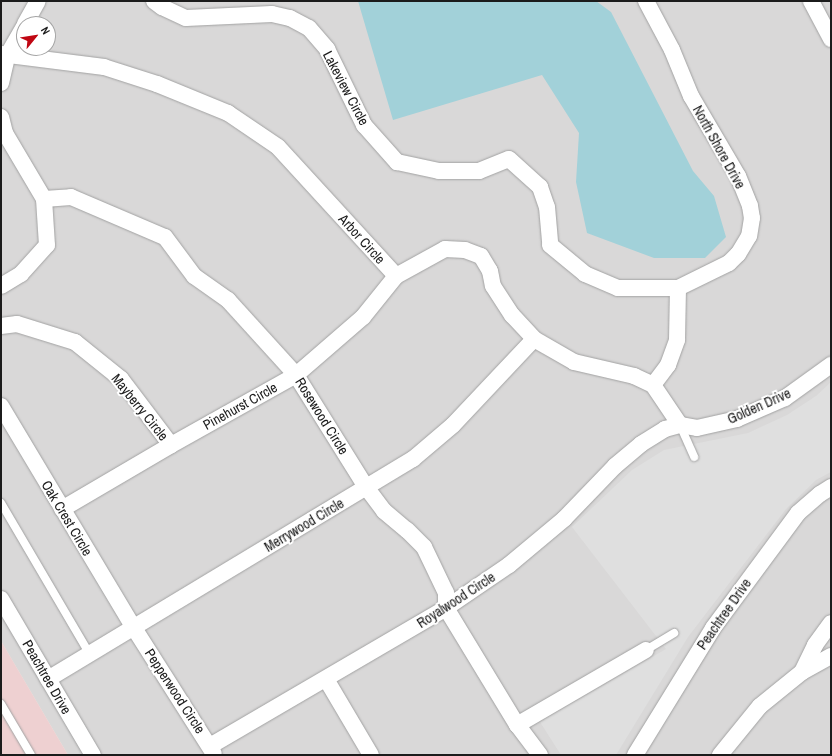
<!DOCTYPE html>
<html>
<head>
<meta charset="utf-8">
<style>
  body { margin:0 }
  #map { position:relative; width:832px; height:756px; overflow:hidden; background:#ede8e1; font-family:"Archivo Narrow",sans-serif }
  div>[style] { position:absolute }
  .residential>* { inset:0; background:#d9d8d8 }
  .commercial>* { inset:0; background:#eed0d1 }
  .parking>* { inset:0; background:#dfdfdf }
  .water>* { inset:0; background:#a2d1d9 }
  .roads { filter:drop-shadow(0 0 1px #a2a2a2) drop-shadow(0 0 1px #a2a2a2) }
  .lane>* { height:8px; margin:-4px; padding:0 4px; transform-origin:4px; border-radius:4px; background:#fff }
  .street>* { height:16px; margin:-8px; padding:0 8px; transform-origin:8px; border-radius:8px; background:#fff }
  span { translate:-50% -50%; white-space:nowrap; text-align:center; line-height:1.15; -webkit-text-stroke:4px #fff; paint-order:stroke }
  .street-label { font-size:14px; color:#1b1b1b }
  .frame { position:absolute; inset:0; border:2px solid #1b1b1b; pointer-events:none }
  .north { position:absolute; left:16px; top:16px; width:40px; height:40px; box-sizing:border-box; background:#fff; border:1px solid #a4a4a4; border-radius:50%; rotate:60deg; font-size:11px; font-weight:700; line-height:16px; text-align:center; color:#1b1b1b }
  .north::after { content:''; display:block; margin:auto; width:14px; height:18px; background:#c00713; clip-path:polygon(50% 0,100% 100%,50% 72%,0 100%) }
</style>
</head>
<body>
<div id="map">
  <div class="residential">
    <div style="clip-path:polygon(evenodd,1px 1px,831px 1px,831px 755px,68px 755px,1px 641px,1px 1px,24px 24px,48px 24px,48px 48px,24px 48px,24px 24px)"></div>
  </div>
  <div class="commercial">
    <div style="clip-path:polygon(1px 641px,68px 755px,1px 755px)"></div>
  </div>
  <div class="parking">
    <div style="clip-path:polygon(831px 382px,831px 472px,816px 480px,786px 509px,688px 637px,616px 755px,561px 755px,540px 722px,666px 649px,572px 527px,632px 470px,664px 450px,748px 433px,787px 415px,816px 396px)"></div>
  </div>
  <div class="water">
    <div style="clip-path:polygon(358px 1px,596px 1px,611px 12px,693px 171px,714px 196px,726px 237px,705px 258px,654px 258px,587px 233px,576px 182px,579px 133px,542px 75px,393px 120px)"></div>
  </div>
  <div class="roads">
    <div class="lane">
      <div style="left:680px;top:425px;width:35px;rotate:66deg"></div>
      <div style="left:1px;top:503px;width:176px;rotate:59.6deg"></div>
      <div style="left:646px;top:650px;width:33px;rotate:-31deg"></div>
      <div style="left:1px;top:704px;width:59px;rotate:59.5deg"></div>
    </div>
    <div class="street">
      <div style="left:154px;top:1px;width:10px;rotate:37deg"></div>
      <div style="left:162px;top:7px;width:26px;rotate:25deg"></div>
      <div style="left:186px;top:18px;width:86px;rotate:-2.7deg"></div>
      <div style="left:272px;top:14px;width:18px;rotate:13deg"></div>
      <div style="left:290px;top:18px;width:21px;rotate:28deg"></div>
      <div style="left:309px;top:28px;width:28px;rotate:49deg"></div>
      <div style="left:327px;top:49px;width:85px;rotate:64deg"></div>
      <div style="left:364px;top:125px;width:50px;rotate:48.3deg"></div>
      <div style="left:397px;top:162px;width:43px;rotate:12.1deg"></div>
      <div style="left:439px;top:171px;width:40px"></div>
      <div style="left:479px;top:171px;width:32px;rotate:-22deg"></div>
      <div style="left:509px;top:159px;width:42px;rotate:42.1deg"></div>
      <div style="left:540px;top:187px;width:21px;rotate:71deg"></div>
      <div style="left:547px;top:207px;width:38px;rotate:85deg"></div>
      <div style="left:550px;top:245px;width:45px;rotate:39.6deg"></div>
      <div style="left:585px;top:274px;width:36px;rotate:23deg"></div>
      <div style="left:618px;top:288px;width:60px"></div>
      <div style="left:646px;top:1px;width:55px;rotate:62deg"></div>
      <div style="left:672px;top:50px;width:50px;rotate:67.6deg"></div>
      <div style="left:691px;top:96px;width:93px;rotate:59.6deg"></div>
      <div style="left:738px;top:176px;width:32px;rotate:68deg"></div>
      <div style="left:750px;top:206px;width:12px;rotate:81deg"></div>
      <div style="left:752px;top:218px;width:18px;rotate:99deg"></div>
      <div style="left:749px;top:236px;width:21px;rotate:121deg"></div>
      <div style="left:738px;top:254px;width:13px;rotate:135deg"></div>
      <div style="left:729px;top:263px;width:57px;rotate:153.9deg"></div>
      <div style="left:811px;top:1px;width:43px;rotate:62.2deg"></div>
      <div style="left:25px;top:24px;width:26px;rotate:-61deg"></div>
      <div style="left:1px;top:54px;width:104px;rotate:7.2deg"></div>
      <div style="left:104px;top:67px;width:56px;rotate:17.8deg"></div>
      <div style="left:157px;top:84px;width:77px;rotate:22.2deg"></div>
      <div style="left:228px;top:113px;width:60px;rotate:34.2deg"></div>
      <div style="left:278px;top:147px;width:175px;rotate:47.5deg"></div>
      <div style="left:396px;top:276px;width:56px;rotate:-28.9deg"></div>
      <div style="left:445px;top:249px;width:20px;rotate:3deg"></div>
      <div style="left:465px;top:250px;width:17px;rotate:21deg"></div>
      <div style="left:481px;top:256px;width:17px;rotate:59deg"></div>
      <div style="left:490px;top:271px;width:15px;rotate:79deg"></div>
      <div style="left:493px;top:286px;width:35px;rotate:57deg"></div>
      <div style="left:512px;top:315px;width:33px;rotate:47deg"></div>
      <div style="left:534px;top:339px;width:46px;rotate:29.9deg"></div>
      <div style="left:574px;top:362px;width:62px;rotate:13.1deg"></div>
      <div style="left:634px;top:376px;width:21px;rotate:25deg"></div>
      <div style="left:653px;top:385px;width:48px;rotate:56deg"></div>
      <div style="left:1px;top:83px;width:28px;rotate:-77deg"></div>
      <div style="left:7px;top:56px;width:34px;rotate:-60deg"></div>
      <div style="left:1px;top:117px;width:16px;rotate:76deg"></div>
      <div style="left:5px;top:133px;width:77px;rotate:59.4deg"></div>
      <div style="left:44px;top:199px;width:46px;rotate:86.3deg"></div>
      <div style="left:47px;top:245px;width:39px;rotate:132deg"></div>
      <div style="left:21px;top:274px;width:23px;rotate:149deg"></div>
      <div style="left:44px;top:199px;width:27px;rotate:-4deg"></div>
      <div style="left:71px;top:197px;width:102px;rotate:23.1deg"></div>
      <div style="left:165px;top:237px;width:49px;rotate:53.4deg"></div>
      <div style="left:194px;top:276px;width:42px;rotate:35.2deg"></div>
      <div style="left:228px;top:300px;width:101px;rotate:47.8deg"></div>
      <div style="left:296px;top:375px;width:132px;rotate:58deg"></div>
      <div style="left:366px;top:487px;width:30px;rotate:53deg"></div>
      <div style="left:384px;top:511px;width:30px;rotate:40deg"></div>
      <div style="left:407px;top:530px;width:24px;rotate:45deg"></div>
      <div style="left:424px;top:547px;width:51px;rotate:64.4deg"></div>
      <div style="left:446px;top:593px;width:15px;rotate:90deg"></div>
      <div style="left:446px;top:608px;width:137px;rotate:58.7deg"></div>
      <div style="left:1px;top:326px;width:16px;rotate:-7deg"></div>
      <div style="left:17px;top:324px;width:61px;rotate:17.2deg"></div>
      <div style="left:75px;top:342px;width:59px;rotate:38.8deg"></div>
      <div style="left:121px;top:379px;width:83px;rotate:52.9deg"></div>
      <div style="left:653px;top:385px;width:25px;rotate:-53deg"></div>
      <div style="left:668px;top:365px;width:27px;rotate:-70deg"></div>
      <div style="left:677px;top:340px;width:52px;rotate:-88.9deg"></div>
      <div style="left:1px;top:406px;width:259px;rotate:59.1deg"></div>
      <div style="left:134px;top:628px;width:149px;rotate:57.6deg"></div>
      <div style="left:62px;top:509px;width:126px;rotate:-30.4deg"></div>
      <div style="left:171px;top:445px;width:143px;rotate:-29.2deg"></div>
      <div style="left:296px;top:375px;width:89px;rotate:-40.9deg"></div>
      <div style="left:363px;top:317px;width:53px;rotate:-51.2deg"></div>
      <div style="left:1px;top:599px;width:181px;rotate:59.5deg"></div>
      <div style="left:802px;top:672px;width:33px;rotate:-29deg"></div>
      <div style="left:48px;top:679px;width:426px;rotate:-31.1deg"></div>
      <div style="left:413px;top:459px;width:52px;rotate:-40.4deg"></div>
      <div style="left:453px;top:425px;width:118px;rotate:-46.7deg"></div>
      <div style="left:326px;top:679px;width:88px;rotate:59.4deg"></div>
      <div style="left:210px;top:746px;width:273px;rotate:-30.3deg"></div>
      <div style="left:446px;top:608px;width:76px;rotate:-34.3deg"></div>
      <div style="left:509px;top:565px;width:72px;rotate:-39.9deg"></div>
      <div style="left:564px;top:519px;width:74px;rotate:-46.1deg"></div>
      <div style="left:615px;top:466px;width:34px;rotate:-40deg"></div>
      <div style="left:641px;top:444px;width:28px;rotate:-32deg"></div>
      <div style="left:665px;top:429px;width:16px;rotate:-15deg"></div>
      <div style="left:680px;top:425px;width:17px;rotate:10deg"></div>
      <div style="left:697px;top:428px;width:41px;rotate:-12.7deg"></div>
      <div style="left:737px;top:419px;width:52px;rotate:-23.6deg"></div>
      <div style="left:785px;top:398px;width:57px;rotate:-35.7deg"></div>
      <div style="left:540px;top:755px;width:38px;rotate:-127deg"></div>
      <div style="left:517px;top:725px;width:149px;rotate:-30.2deg"></div>
      <div style="left:635px;top:755px;width:149px;rotate:-58.4deg"></div>
      <div style="left:713px;top:628px;width:143px;rotate:-53.5deg"></div>
      <div style="left:798px;top:513px;width:29px;rotate:-41deg"></div>
      <div style="left:820px;top:494px;width:13px;rotate:-32deg"></div>
      <div style="left:720px;top:755px;width:63px;rotate:-50.8deg"></div>
      <div style="left:760px;top:706px;width:54px;rotate:-39deg"></div>
      <div style="left:802px;top:672px;width:30px;rotate:-64deg"></div>
      <div style="left:815px;top:645px;width:27px;rotate:-54deg"></div>
    </div>
  </div>
  <div class="street-label">
    <span style="left:346px;top:88px;rotate:62deg">Lakeview Circle</span>
    <span style="left:719px;top:147px;rotate:61deg">North Shore Drive</span>
    <span style="left:362px;top:239px;rotate:48deg">Arbor Circle</span>
    <span style="left:240px;top:406px;rotate:-29deg">Pinehurst Circle</span>
    <span style="left:759px;top:406px;rotate:-24deg">Golden Drive</span>
    <span style="left:140px;top:407px;rotate:51deg">Mayberry Circle</span>
    <span style="left:322px;top:416px;rotate:58deg">Rosewood Circle</span>
    <span style="left:67px;top:518px;rotate:59deg">Oak Crest Circle</span>
    <span style="left:304px;top:525px;rotate:-31deg">Merrywood Circle</span>
    <span style="left:456px;top:600px;rotate:-33deg">Royalwood Circle</span>
    <span style="left:724px;top:614px;rotate:-55deg">Peachtree Drive</span>
    <span style="left:47px;top:677px;rotate:60deg">Peachtree Drive</span>
    <span style="left:175px;top:691px;rotate:57deg">Pepperwood Circle</span>
  </div>
  <div class="frame"></div>
  <div class="north">N</div>
</div>
</body>
</html>
